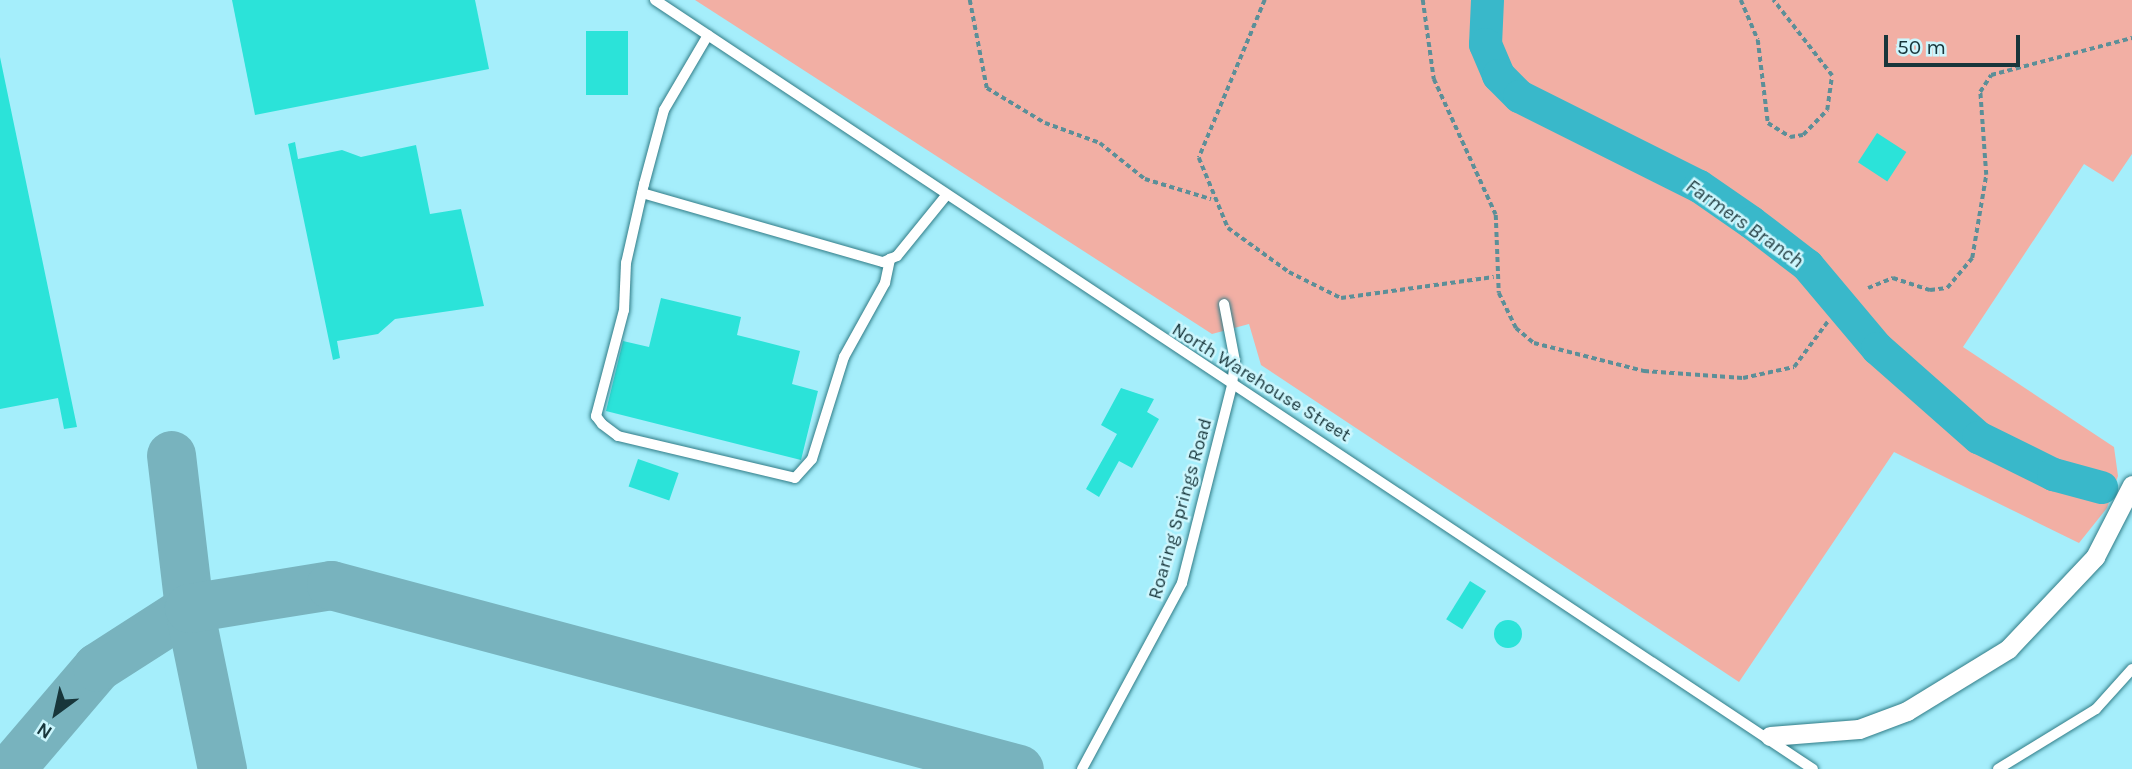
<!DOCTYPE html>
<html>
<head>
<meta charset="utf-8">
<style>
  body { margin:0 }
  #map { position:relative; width:2132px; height:769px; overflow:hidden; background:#a5eefb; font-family:Karla,sans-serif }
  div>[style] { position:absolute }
  .green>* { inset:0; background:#f2afa4 }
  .river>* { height:33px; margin:-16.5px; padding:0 16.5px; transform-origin:16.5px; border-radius:16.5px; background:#39b8ca }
  .taxiway>* { height:49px; margin:-24.5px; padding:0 24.5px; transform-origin:24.5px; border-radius:24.5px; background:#78b3be }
  .building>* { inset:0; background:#2be3d9; transform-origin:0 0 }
  .round { border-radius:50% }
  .path>* { height:3.5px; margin-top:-1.75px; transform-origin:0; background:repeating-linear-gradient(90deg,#5c8f98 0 5px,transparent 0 8.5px) }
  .roads { filter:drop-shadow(0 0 2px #317c87) drop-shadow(0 0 2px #317c87) }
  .lane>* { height:10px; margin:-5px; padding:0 5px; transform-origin:5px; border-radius:5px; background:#fff }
  .street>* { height:19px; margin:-9.5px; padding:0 9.5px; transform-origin:9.5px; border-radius:9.5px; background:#fff }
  span { translate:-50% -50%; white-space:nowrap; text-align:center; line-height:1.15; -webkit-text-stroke:5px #ccf6fd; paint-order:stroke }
  .street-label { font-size:19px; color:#18363b }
  .water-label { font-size:21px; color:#264145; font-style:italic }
  .north { position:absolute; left:21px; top:678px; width:70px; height:70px; -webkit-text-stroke:5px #ccf6fd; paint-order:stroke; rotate:213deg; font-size:19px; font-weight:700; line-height:28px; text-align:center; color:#18363b }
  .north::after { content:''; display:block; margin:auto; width:24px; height:32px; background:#18363b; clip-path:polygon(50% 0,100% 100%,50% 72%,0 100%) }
  .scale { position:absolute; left:1884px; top:35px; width:136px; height:32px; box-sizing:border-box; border:4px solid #18363b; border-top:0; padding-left:9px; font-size:21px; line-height:24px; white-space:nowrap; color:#18363b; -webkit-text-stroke:5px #ccf6fd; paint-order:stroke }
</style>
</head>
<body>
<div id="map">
  <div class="green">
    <div style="clip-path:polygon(695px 0,2132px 0,2132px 154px,2113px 182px,2084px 164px,1963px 347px,2114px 447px,2118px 476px,2107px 508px,2079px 543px,1894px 452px,1739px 682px,1261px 365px,1249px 324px,1212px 334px)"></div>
  </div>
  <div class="river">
    <div style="left:1487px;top:0;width:44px;rotate:92.6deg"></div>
    <div style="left:1485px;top:44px;width:34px;rotate:67deg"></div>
    <div style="left:1498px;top:75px;width:30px;rotate:45deg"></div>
    <div style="left:1519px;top:96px;width:201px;rotate:26.6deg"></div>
    <div style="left:1699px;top:186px;width:63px;rotate:34.7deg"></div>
    <div style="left:1751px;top:222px;width:71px;rotate:37.5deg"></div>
    <div style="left:1807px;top:265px;width:109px;rotate:49.9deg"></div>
    <div style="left:1877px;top:348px;width:135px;rotate:41.4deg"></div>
    <div style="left:1978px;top:437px;width:84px;rotate:26.3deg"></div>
    <div style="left:2053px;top:474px;width:50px;rotate:15.2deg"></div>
  </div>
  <div class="taxiway">
    <div style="left:10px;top:769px;width:134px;rotate:-49.5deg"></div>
    <div style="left:97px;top:667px;width:109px;rotate:-32.7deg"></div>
    <div style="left:189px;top:608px;width:154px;rotate:-96.7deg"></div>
    <div style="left:222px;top:769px;width:164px;rotate:-101.6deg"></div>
    <div style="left:189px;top:608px;width:144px;rotate:-9.2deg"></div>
    <div style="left:331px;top:585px;width:712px;rotate:14.97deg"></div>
  </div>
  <div class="building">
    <div style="clip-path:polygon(232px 0,475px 0,489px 69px,255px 115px)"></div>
    <div style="left:586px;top:31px;width:42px;height:64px"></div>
    <div style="clip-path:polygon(0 57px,77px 427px,64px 429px,58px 398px,0 409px)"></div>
    <div style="left:1877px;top:133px;width:35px;height:35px;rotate:33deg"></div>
    <div style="clip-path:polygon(295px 142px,298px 159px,342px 150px,361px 157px,416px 145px,430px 214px,461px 209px,484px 306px,395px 319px,378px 334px,337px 341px,340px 358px,333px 360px,288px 144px)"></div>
    <div style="clip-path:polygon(661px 298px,741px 317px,737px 335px,800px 351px,792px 384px,818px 391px,801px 460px,606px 411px,623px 341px,649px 347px)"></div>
    <div style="clip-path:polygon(1121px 388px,1154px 399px,1147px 412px,1159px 419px,1132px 468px,1119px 461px,1099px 497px,1086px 489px,1117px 434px,1101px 425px)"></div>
    <div style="left:638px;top:459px;width:43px;height:29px;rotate:19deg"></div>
    <div style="left:1470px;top:581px;width:19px;height:45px;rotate:32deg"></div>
    <div class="round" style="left:1494px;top:620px;width:28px;height:28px"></div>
  </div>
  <div class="path">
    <div style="left:970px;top:0;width:90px;rotate:79.1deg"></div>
    <div style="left:987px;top:88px;width:68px;rotate:31.1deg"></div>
    <div style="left:1045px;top:123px;width:59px;rotate:20deg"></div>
    <div style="left:1100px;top:143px;width:58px;rotate:38.7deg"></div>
    <div style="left:1145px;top:179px;width:69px;rotate:16.9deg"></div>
    <div style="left:1265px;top:0;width:171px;rotate:112.7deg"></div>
    <div style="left:1199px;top:158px;width:76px;rotate:67.5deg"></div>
    <div style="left:1228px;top:228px;width:75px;rotate:35.8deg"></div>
    <div style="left:1289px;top:272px;width:58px;rotate:26.6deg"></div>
    <div style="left:1341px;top:298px;width:154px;rotate:-7.8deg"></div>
    <div style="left:1423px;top:0;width:80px;rotate:82.1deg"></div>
    <div style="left:1434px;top:79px;width:149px;rotate:65.5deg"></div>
    <div style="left:1496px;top:215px;width:78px;rotate:87.8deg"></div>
    <div style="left:1499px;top:293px;width:39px;rotate:64deg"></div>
    <div style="left:1516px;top:328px;width:23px;rotate:40deg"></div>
    <div style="left:1534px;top:343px;width:114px;rotate:14.3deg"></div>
    <div style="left:1644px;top:371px;width:99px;rotate:4deg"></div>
    <div style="left:1743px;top:378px;width:52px;rotate:-12.2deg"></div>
    <div style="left:1794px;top:367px;width:57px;rotate:-53.5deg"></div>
    <div style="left:1741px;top:0;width:43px;rotate:67deg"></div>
    <div style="left:1758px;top:40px;width:84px;rotate:83.1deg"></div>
    <div style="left:1768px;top:123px;width:26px;rotate:32deg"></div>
    <div style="left:1790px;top:137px;width:13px;rotate:-9deg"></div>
    <div style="left:1803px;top:135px;width:35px;rotate:-46deg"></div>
    <div style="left:1827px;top:110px;width:34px;rotate:-82deg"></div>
    <div style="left:1832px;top:76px;width:96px;rotate:-127.8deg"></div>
    <div style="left:1868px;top:288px;width:27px;rotate:-22deg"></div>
    <div style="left:1893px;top:278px;width:39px;rotate:18deg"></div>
    <div style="left:1930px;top:290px;width:17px;rotate:-7deg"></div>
    <div style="left:1947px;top:288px;width:39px;rotate:-50deg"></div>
    <div style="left:1972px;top:258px;width:84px;rotate:-80.4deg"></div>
    <div style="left:1986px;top:175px;width:83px;rotate:-94.1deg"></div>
    <div style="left:1980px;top:92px;width:20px;rotate:-57deg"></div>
    <div style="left:1991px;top:75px;width:146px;rotate:-14.7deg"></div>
  </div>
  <div class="roads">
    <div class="lane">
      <div style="left:655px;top:0;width:1390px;rotate:33.59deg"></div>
      <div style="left:708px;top:35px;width:87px;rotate:120.4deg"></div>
      <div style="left:664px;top:110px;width:77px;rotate:105.1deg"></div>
      <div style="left:644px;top:184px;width:81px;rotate:102.8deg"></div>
      <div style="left:626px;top:263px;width:47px;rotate:92.4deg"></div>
      <div style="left:624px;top:310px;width:110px;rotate:104.8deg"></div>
      <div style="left:596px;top:416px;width:10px;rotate:53deg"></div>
      <div style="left:602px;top:424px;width:20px;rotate:37deg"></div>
      <div style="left:618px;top:436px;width:182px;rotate:13.3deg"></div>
      <div style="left:795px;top:478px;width:25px;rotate:-48deg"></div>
      <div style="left:812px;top:459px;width:107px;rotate:-72.6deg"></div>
      <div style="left:844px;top:357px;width:85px;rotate:-61deg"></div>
      <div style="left:885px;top:283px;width:25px;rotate:-78deg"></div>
      <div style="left:642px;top:193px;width:251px;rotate:16deg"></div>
      <div style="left:883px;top:262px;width:15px;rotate:-23deg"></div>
      <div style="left:897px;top:256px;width:76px;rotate:-50.9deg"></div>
      <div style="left:1082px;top:769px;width:211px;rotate:-61.7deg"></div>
      <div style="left:1182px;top:583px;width:204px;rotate:-75.8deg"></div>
      <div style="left:1232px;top:385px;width:24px;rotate:-83deg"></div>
      <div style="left:1235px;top:361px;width:58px;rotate:-100.9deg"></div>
      <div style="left:1998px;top:769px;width:115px;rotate:-31.5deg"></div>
      <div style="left:2096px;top:709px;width:54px;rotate:-48deg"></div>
    </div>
    <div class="street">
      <div style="left:1770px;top:736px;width:89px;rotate:-4.5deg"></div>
      <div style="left:1859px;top:729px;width:51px;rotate:-20.6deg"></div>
      <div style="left:1907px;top:711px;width:119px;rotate:-31.5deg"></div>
      <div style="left:2008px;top:649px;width:127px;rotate:-46.6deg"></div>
      <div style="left:2095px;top:557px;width:81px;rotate:-62.8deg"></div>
    </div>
  </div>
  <div class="street-label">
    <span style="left:1261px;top:383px;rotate:32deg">North Warehouse Street</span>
    <span style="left:1181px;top:509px;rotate:-74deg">Roaring Springs Road</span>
  </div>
  <div class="water-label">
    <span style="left:1745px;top:223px;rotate:35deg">Farmers Branch</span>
  </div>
  <div class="north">N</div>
  <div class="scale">50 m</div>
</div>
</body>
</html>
